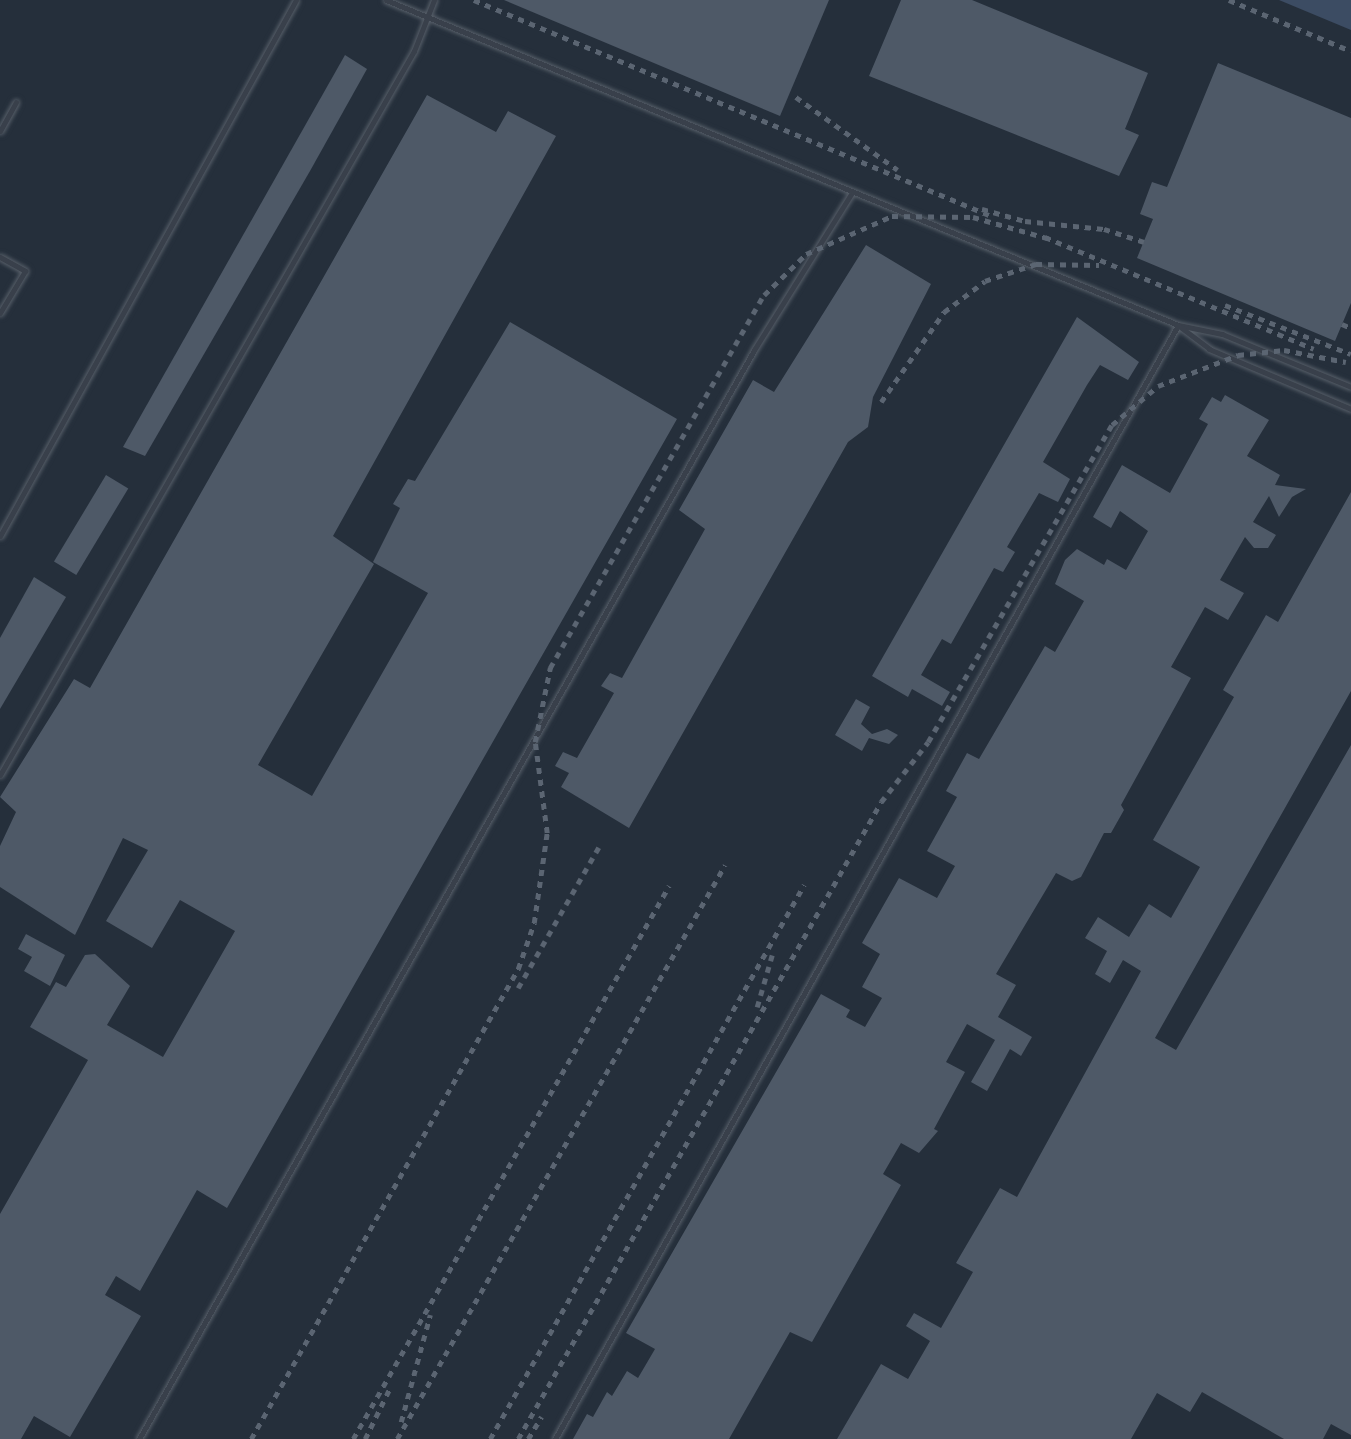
<!DOCTYPE html>
<html>
<head>
<meta charset="utf-8">
<style>
  body { margin:0 }
  #map { position:relative; width:1351px; height:1439px; overflow:hidden; background:#252f3b; font-family:Jost,sans-serif }
  div>[style] { position:absolute }
  .water>* { inset:0; background:#3c4c63 }
  .building>* { inset:0; background:#4e5967; transform-origin:0 0 }
  .roads { filter:drop-shadow(0 0 2px #575f69) drop-shadow(0 0 2px #575f69) }
  .service>* { height:5px; margin:-2.5px; padding:0 2.5px; transform-origin:2.5px; border-radius:2.5px; background:#39404b }
  .rail>* { height:4.5px; margin-top:-2.25px; transform-origin:0; background:repeating-linear-gradient(90deg,#5b6572 0 6px,transparent 0 12px) }
  span { translate:-50% -50%; white-space:nowrap; text-align:center; line-height:1.15; -webkit-text-stroke:4.5px #1e2630; paint-order:stroke }
</style>
</head>
<body>
<div id="map">
  <div class="water">
    <div style="clip-path:polygon(1279px 0,1351px 0,1351px 30px)"></div>
  </div>
  <div class="building">
    <div style="clip-path:polygon(504px 0,829px 0,780px 116px)"></div>
    <div style="clip-path:polygon(901px 0,972px 0,1148px 73px,1125px 129px,1139px 135px,1119px 176px,869px 76px)"></div>
    <div style="clip-path:polygon(345px 55px,367px 69px,310px 171px,145px 456px,123px 447px)"></div>
    <div style="clip-path:polygon(1218px 63px,1351px 118px,1351px 303px,1335px 341px,1137px 258px,1153px 219px,1140px 214px,1152px 182px,1167px 187px)"></div>
    <div style="clip-path:polygon(427px 95px,496px 132px,508px 111px,556px 136px,333px 536px,374px 564px,258px 765px,312px 796px,428px 593px,373px 562px,400px 508px,393px 504px,408px 479px,415px 481px,510px 322px,677px 419px,227px 1208px,197px 1190px,140px 1291px,116px 1276px,105px 1295px,141px 1316px,70px 1437px,34px 1416px,21px 1439px,0 1439px,0 1214px,88px 1060px,30px 1027px,56px 982px,66px 987px,85px 955px,95px 954px,130px 986px,107px 1025px,163px 1057px,235px 931px,180px 900px,152px 948px,106px 921px,148px 850px,123px 838px,75px 935px,0 887px,0 846px,16px 812px,0 797px,74px 679px,90px 688px)"></div>
    <div style="clip-path:polygon(866px 245px,931px 284px,873px 397px,868px 427px,848px 442px,629px 828px,561px 787px,569px 773px,555px 766px,563px 752px,577px 758px,614px 693px,601px 686px,610px 673px,622px 678px,705px 529px,679px 510px,753px 380px,774px 392px)"></div>
    <div style="clip-path:polygon(1077px 317px,1139px 362px,1128px 380px,1100px 365px,1087px 385px,1043px 462px,1070px 479px,1058px 502px,1039px 493px,1007px 547px,1015px 552px,1003px 572px,994px 568px,951px 644px,942px 639px,921px 675px,950px 692px,942px 706px,912px 689px,908px 697px,872px 676px)"></div>
    <div style="clip-path:polygon(1225px 395px,1269px 420px,1247px 456px,1280px 475px,1275px 485px,1306px 489px,1292px 497px,1279px 517px,1269px 496px,1253px 522px,1276px 535px,1268px 548px,1254px 548px,1245px 537px,1220px 580px,1244px 593px,1228px 620px,1205px 607px,1171px 667px,1191px 678px,1121px 805px,1124px 810px,1111px 833px,1104px 833px,1081px 877px,1072px 881px,1056px 873px,996px 974px,1016px 985px,998px 1017px,1032px 1037px,1021px 1056px,1010px 1049px,987px 1091px,971px 1082px,995px 1040px,967px 1024px,946px 1062px,965px 1072px,934px 1129px,938px 1131px,919px 1153px,901px 1143px,883px 1174px,901px 1185px,812px 1342px,790px 1332px,729px 1439px,573px 1439px,587px 1414px,593px 1417px,607px 1392px,612px 1396px,627px 1371px,638px 1378px,655px 1349px,626px 1333px,821px 994px,850px 1010px,846px 1017px,865px 1027px,882px 998px,862px 987px,880px 954px,862px 943px,899px 878px,937px 898px,955px 866px,927px 851px,957px 797px,946px 791px,967px 753px,979px 759px,1045px 646px,1055px 652px,1084px 601px,1055px 584px,1065px 560px,1077px 549px,1104px 565px,1107px 559px,1126px 570px,1148px 531px,1120px 511px,1111px 528px,1093px 517px,1122px 465px,1170px 493px,1208px 424px,1199px 419px,1212px 397px,1221px 402px)"></div>
    <div style="left:106px;top:475px;width:26px;height:101px;rotate:31deg"></div>
    <div style="clip-path:polygon(1351px 492px,1351px 691px,1155px 1038px,1176px 1050px,1351px 745px,1351px 1435px,1331px 1424px,1323px 1439px,1284px 1439px,1202px 1392px,1190px 1412px,1157px 1393px,1131px 1439px,837px 1439px,881px 1364px,908px 1379px,930px 1341px,906px 1326px,914px 1313px,941px 1328px,973px 1272px,956px 1263px,1000px 1188px,1017px 1197px,1141px 971px,1123px 960px,1110px 983px,1095px 974px,1107px 951px,1085px 938px,1098px 917px,1129px 937px,1149px 904px,1171px 918px,1200px 867px,1153px 840px,1234px 697px,1223px 690px,1266px 615px,1278px 622px)"></div>
    <div style="clip-path:polygon(34px 577px,66px 597px,0 709px,0 638px)"></div>
    <div style="clip-path:polygon(856px 699px,870px 707px,861px 724px,872px 734px,887px 729px,898px 735px,889px 744px,869px 738px,862px 751px,835px 735px)"></div>
    <div style="clip-path:polygon(26px 934px,65px 955px,50px 986px,24px 971px,32px 957px,18px 949px)"></div>
  </div>
  <div class="roads">
    <div class="service">
      <div style="left:386px;top:0;width:856px;rotate:22.31deg"></div>
      <div style="left:1178px;top:325px;width:45px;rotate:11.6deg"></div>
      <div style="left:1222px;top:334px;width:139px;rotate:22.3deg"></div>
      <div style="left:0;top:131px;width:33px;rotate:-61deg"></div>
      <div style="left:0;top:257px;width:29px;rotate:29deg"></div>
      <div style="left:25px;top:271px;width:49px;rotate:120.8deg"></div>
      <div style="left:1179px;top:326px;width:38px;rotate:37deg"></div>
      <div style="left:1209px;top:349px;width:154px;rotate:22.9deg"></div>
      <div style="left:0;top:536px;width:612px;rotate:-61.09deg"></div>
      <div style="left:0;top:775px;width:834px;rotate:-60.24deg"></div>
      <div style="left:414px;top:51px;width:55px;rotate:-68.6deg"></div>
      <div style="left:139px;top:1439px;width:1251px;rotate:-60.54deg"></div>
      <div style="left:754px;top:350px;width:184px;rotate:-58.1deg"></div>
      <div style="left:555px;top:1439px;width:1276px;rotate:-60.78deg"></div>
    </div>
  </div>
  <div class="rail">
    <div style="left:474px;top:0;width:558px;rotate:22.66deg"></div>
    <div style="left:1229px;top:0;width:132px;rotate:22.7deg"></div>
    <div style="left:796px;top:97px;width:125px;rotate:35.6deg"></div>
    <div style="left:982px;top:209px;width:45px;rotate:15.6deg"></div>
    <div style="left:1025px;top:221px;width:79px;rotate:5.8deg"></div>
    <div style="left:1104px;top:229px;width:42px;rotate:18deg"></div>
    <div style="left:1045px;top:237px;width:291px;rotate:22.6deg"></div>
    <div style="left:1225px;top:305px;width:135px;rotate:21.3deg"></div>
    <div style="left:1342px;top:324px;width:10px;rotate:24deg"></div>
    <div style="left:881px;top:402px;width:110px;rotate:-55deg"></div>
    <div style="left:944px;top:312px;width:51px;rotate:-37.1deg"></div>
    <div style="left:985px;top:281px;width:54px;rotate:-18.4deg"></div>
    <div style="left:1036px;top:264px;width:63px;rotate:0.9deg"></div>
    <div style="left:518px;top:988px;width:167px;rotate:-60.2deg"></div>
    <div style="left:757px;top:1007px;width:54px;rotate:-73.9deg"></div>
    <div style="left:401px;top:1422px;width:111px;rotate:-74.8deg"></div>
    <div style="left:251px;top:1439px;width:541px;rotate:-60.4deg"></div>
    <div style="left:518px;top:969px;width:49px;rotate:-70.8deg"></div>
    <div style="left:534px;top:923px;width:91px;rotate:-81.8deg"></div>
    <div style="left:547px;top:833px;width:92px;rotate:-97.5deg"></div>
    <div style="left:535px;top:742px;width:76px;rotate:-78.5deg"></div>
    <div style="left:550px;top:668px;width:430px;rotate:-60.2deg"></div>
    <div style="left:764px;top:295px;width:59px;rotate:-44.3deg"></div>
    <div style="left:806px;top:254px;width:94px;rotate:-23.8deg"></div>
    <div style="left:892px;top:216px;width:81px;rotate:0.7deg"></div>
    <div style="left:973px;top:217px;width:81px;rotate:15.8deg"></div>
    <div style="left:353px;top:1439px;width:637px;rotate:-60.26deg"></div>
    <div style="left:365px;top:1439px;width:55px;rotate:-63.9deg"></div>
    <div style="left:397px;top:1439px;width:661px;rotate:-60.26deg"></div>
    <div style="left:490px;top:1439px;width:637px;rotate:-60.46deg"></div>
    <div style="left:518px;top:1439px;width:733px;rotate:-60.32deg"></div>
    <div style="left:881px;top:802px;width:76px;rotate:-51.9deg"></div>
    <div style="left:928px;top:742px;width:367px;rotate:-59.9deg"></div>
    <div style="left:1112px;top:425px;width:60px;rotate:-40.3deg"></div>
    <div style="left:1158px;top:386px;width:86px;rotate:-21.2deg"></div>
    <div style="left:1238px;top:355px;width:46px;rotate:-6.2deg"></div>
    <div style="left:1284px;top:350px;width:63px;rotate:11deg"></div>
    <div style="left:528px;top:1439px;width:26px;rotate:-59deg"></div>
  </div>
</div>
</body>
</html>
